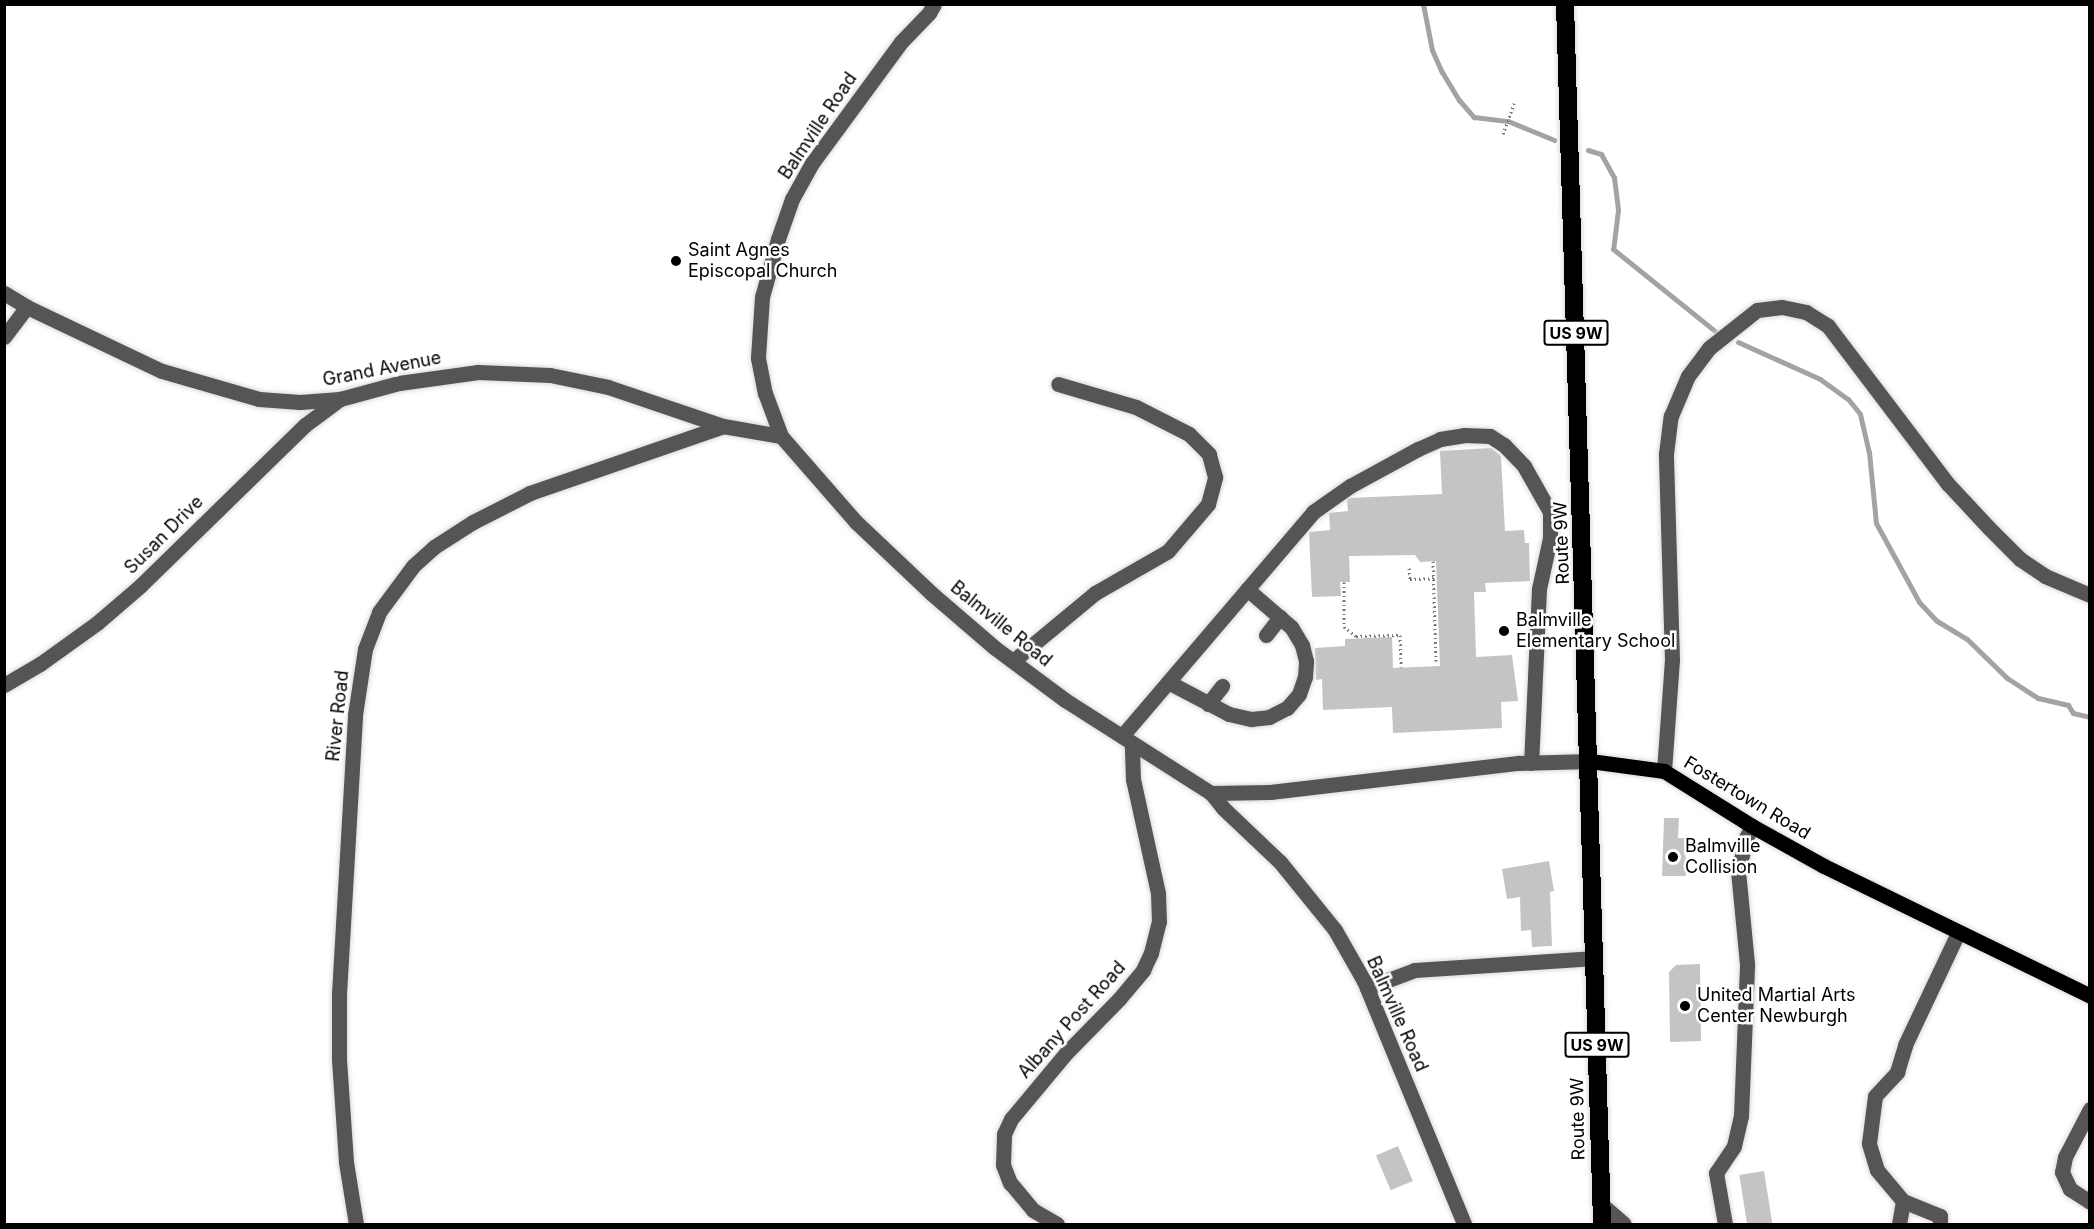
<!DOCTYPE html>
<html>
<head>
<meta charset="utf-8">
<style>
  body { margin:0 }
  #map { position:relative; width:2094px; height:1229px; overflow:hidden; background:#fff; font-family:Inter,sans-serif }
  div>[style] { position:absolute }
  .stream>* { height:5px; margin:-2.5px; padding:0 2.5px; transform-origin:2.5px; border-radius:2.5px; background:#a3a3a3 }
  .building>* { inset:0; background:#c4c4c4; transform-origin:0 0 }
  .path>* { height:3px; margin-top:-1.5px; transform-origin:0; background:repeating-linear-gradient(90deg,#777 0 1.5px,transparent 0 4.5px) }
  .roads { filter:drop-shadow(0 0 2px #dbdbdb) drop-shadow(0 0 2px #dbdbdb) }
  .minor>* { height:15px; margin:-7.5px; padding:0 7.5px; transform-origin:7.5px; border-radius:7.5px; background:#555 }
  .major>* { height:15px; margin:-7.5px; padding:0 7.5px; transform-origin:7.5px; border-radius:7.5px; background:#000 }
  .highway>* { height:18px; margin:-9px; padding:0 9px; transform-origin:9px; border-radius:9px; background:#000 }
  .dots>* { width:16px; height:16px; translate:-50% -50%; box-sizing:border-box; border:3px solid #fff; border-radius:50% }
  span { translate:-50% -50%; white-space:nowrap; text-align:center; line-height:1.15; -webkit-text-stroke:5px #fff; paint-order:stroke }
  .shield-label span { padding:2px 4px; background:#fff; border:2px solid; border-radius:4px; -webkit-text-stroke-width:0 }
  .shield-label { font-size:16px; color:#000; font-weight:700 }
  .street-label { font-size:18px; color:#000 }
  .poi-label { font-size:18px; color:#000 }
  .left { translate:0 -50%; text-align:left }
  .frame { position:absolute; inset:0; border:6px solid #000; pointer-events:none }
</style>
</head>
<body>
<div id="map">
  <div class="stream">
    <div style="left:1423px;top:4px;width:47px;rotate:78.9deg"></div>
    <div style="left:1432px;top:50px;width:24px;rotate:66deg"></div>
    <div style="left:1442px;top:72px;width:33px;rotate:59deg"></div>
    <div style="left:1459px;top:100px;width:23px;rotate:49deg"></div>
    <div style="left:1474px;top:117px;width:34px;rotate:7deg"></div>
    <div style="left:1508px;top:121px;width:50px;rotate:22.4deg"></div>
    <div style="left:1588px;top:150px;width:14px;rotate:17deg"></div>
    <div style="left:1601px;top:154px;width:26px;rotate:61deg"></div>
    <div style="left:1614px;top:177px;width:33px;rotate:83deg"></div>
    <div style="left:1618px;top:210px;width:39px;rotate:97deg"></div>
    <div style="left:1613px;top:249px;width:131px;rotate:38.8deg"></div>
    <div style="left:1738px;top:342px;width:90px;rotate:24.3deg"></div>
    <div style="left:1820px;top:379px;width:34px;rotate:36deg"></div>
    <div style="left:1848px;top:399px;width:19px;rotate:51deg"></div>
    <div style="left:1860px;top:414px;width:39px;rotate:77deg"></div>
    <div style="left:1869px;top:452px;width:71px;rotate:84.4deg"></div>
    <div style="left:1876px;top:523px;width:90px;rotate:61.4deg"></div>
    <div style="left:1919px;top:602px;width:26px;rotate:47deg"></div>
    <div style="left:1937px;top:621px;width:35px;rotate:31deg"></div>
    <div style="left:1967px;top:639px;width:56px;rotate:44.3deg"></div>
    <div style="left:2007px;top:678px;width:37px;rotate:33deg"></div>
    <div style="left:2038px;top:698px;width:31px;rotate:13deg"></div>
    <div style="left:2068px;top:705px;width:9px;rotate:58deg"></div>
    <div style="left:2073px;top:713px;width:17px;rotate:13deg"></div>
  </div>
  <div class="building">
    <div style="clip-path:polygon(1491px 448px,1501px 456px,1505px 531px,1524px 530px,1525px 543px,1529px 543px,1530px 581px,1485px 583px,1486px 592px,1474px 592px,1476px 657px,1512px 655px,1518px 701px,1501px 702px,1502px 728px,1393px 733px,1392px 707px,1323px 710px,1322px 679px,1316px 680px,1315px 648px,1345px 646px,1345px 639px,1392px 637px,1393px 668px,1440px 666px,1436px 561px,1420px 562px,1415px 555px,1349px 556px,1350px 582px,1340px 582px,1341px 596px,1312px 597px,1309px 532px,1330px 530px,1329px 513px,1348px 511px,1347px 500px,1350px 498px,1442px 494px,1440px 451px)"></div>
    <div style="clip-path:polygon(1664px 818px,1679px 818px,1678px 838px,1685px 838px,1686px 876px,1662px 876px)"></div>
    <div style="clip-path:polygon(1549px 861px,1554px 891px,1550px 892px,1552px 946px,1532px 947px,1531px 930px,1521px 931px,1520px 897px,1507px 899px,1502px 869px)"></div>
    <div style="clip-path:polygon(1700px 964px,1701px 1041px,1670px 1042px,1669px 972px,1676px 965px)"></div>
    <div style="left:1398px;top:1146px;width:38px;height:24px;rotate:67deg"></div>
    <div style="left:1764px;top:1171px;width:54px;height:25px;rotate:81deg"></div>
  </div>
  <div class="path">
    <div style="left:1503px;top:134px;width:33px;rotate:-70deg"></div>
    <div style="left:1433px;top:561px;width:100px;rotate:88.3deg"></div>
    <div style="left:1409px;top:568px;width:11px;rotate:85deg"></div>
    <div style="left:1410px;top:579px;width:24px;rotate:-2deg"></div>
    <div style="left:1344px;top:582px;width:45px;rotate:90deg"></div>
    <div style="left:1344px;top:627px;width:15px;rotate:37deg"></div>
    <div style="left:1356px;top:636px;width:44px;rotate:-1.3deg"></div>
    <div style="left:1400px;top:635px;width:32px;rotate:88deg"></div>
  </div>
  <div class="roads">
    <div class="minor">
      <div style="left:934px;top:4px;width:10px;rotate:119deg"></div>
      <div style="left:929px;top:13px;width:40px;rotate:134deg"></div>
      <div style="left:901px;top:42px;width:150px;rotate:126.3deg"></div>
      <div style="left:812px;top:163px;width:41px;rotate:119.1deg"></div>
      <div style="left:792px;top:199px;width:42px;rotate:109.3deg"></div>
      <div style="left:778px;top:239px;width:60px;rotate:105.4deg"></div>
      <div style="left:762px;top:297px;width:61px;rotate:93.8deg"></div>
      <div style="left:758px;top:358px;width:36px;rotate:79deg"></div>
      <div style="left:765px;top:393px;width:46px;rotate:69.6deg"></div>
      <div style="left:781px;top:436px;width:114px;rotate:48.9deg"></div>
      <div style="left:856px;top:522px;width:103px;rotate:43.4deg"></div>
      <div style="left:931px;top:593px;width:84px;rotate:40.7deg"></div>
      <div style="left:995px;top:648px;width:87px;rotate:36.6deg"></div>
      <div style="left:1065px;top:700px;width:173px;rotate:32.5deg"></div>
      <div style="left:1211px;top:793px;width:19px;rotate:51deg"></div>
      <div style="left:1223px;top:808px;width:79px;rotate:43.5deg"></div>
      <div style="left:1280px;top:862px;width:87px;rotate:51deg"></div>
      <div style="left:1335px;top:930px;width:59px;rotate:60.4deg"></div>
      <div style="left:1364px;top:981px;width:263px;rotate:67.6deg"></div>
      <div style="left:4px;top:293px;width:27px;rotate:31deg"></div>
      <div style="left:27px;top:307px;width:149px;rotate:25.4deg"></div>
      <div style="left:162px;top:371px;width:101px;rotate:16.1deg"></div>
      <div style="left:259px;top:399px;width:41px;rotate:4.2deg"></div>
      <div style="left:300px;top:402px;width:40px;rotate:-4.3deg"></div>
      <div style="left:340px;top:399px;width:61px;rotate:-15.2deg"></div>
      <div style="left:399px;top:383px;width:80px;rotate:-7.9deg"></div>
      <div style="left:478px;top:372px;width:72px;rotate:2.4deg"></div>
      <div style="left:550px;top:375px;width:59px;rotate:11.7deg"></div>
      <div style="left:608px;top:387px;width:121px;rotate:18.7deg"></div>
      <div style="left:723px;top:426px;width:59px;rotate:9.8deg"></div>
      <div style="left:4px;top:337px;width:38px;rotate:-53deg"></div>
      <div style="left:1266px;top:635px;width:23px;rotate:-52deg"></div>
      <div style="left:1013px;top:661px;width:107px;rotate:-39.7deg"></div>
      <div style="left:1095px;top:593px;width:84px;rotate:-29.9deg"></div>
      <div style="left:1168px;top:551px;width:62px;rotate:-49.6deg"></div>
      <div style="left:1208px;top:504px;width:28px;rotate:-75deg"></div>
      <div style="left:1215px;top:477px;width:24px;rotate:-105deg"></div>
      <div style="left:1209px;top:454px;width:28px;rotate:-135deg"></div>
      <div style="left:1189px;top:434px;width:59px;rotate:-153deg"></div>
      <div style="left:1136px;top:407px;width:81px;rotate:-163.6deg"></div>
      <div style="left:1168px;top:682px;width:69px;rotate:27.7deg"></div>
      <div style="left:1229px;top:714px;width:23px;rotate:13deg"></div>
      <div style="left:1251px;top:719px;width:18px;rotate:-6deg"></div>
      <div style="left:1269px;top:717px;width:20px;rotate:-27deg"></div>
      <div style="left:1287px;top:708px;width:18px;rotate:-49deg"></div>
      <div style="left:1299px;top:694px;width:18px;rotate:-71deg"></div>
      <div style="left:1305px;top:677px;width:16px;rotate:-86deg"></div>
      <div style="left:1306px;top:661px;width:16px;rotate:-104deg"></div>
      <div style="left:1302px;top:645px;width:21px;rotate:-121deg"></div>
      <div style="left:1291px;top:627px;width:58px;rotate:-139.2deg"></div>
      <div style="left:4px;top:685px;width:42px;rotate:-30.3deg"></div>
      <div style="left:40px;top:664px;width:70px;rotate:-35.7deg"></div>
      <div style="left:97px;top:623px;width:57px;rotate:-40.7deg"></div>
      <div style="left:140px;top:586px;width:231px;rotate:-44.3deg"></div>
      <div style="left:305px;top:425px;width:44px;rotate:-36.6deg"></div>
      <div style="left:1208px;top:704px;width:23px;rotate:-52deg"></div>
      <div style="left:1122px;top:736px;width:294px;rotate:-49.5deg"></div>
      <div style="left:1313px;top:512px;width:45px;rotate:-35.1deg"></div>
      <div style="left:1350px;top:486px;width:77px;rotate:-28.6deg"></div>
      <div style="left:1418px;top:449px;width:24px;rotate:-24deg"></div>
      <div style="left:1440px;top:439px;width:24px;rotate:-9deg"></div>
      <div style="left:1464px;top:435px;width:26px;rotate:2deg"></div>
      <div style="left:1490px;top:436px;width:17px;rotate:33deg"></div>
      <div style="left:1504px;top:445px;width:29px;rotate:46deg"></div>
      <div style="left:1524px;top:466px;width:53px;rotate:60.5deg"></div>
      <div style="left:1550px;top:512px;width:26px;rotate:90deg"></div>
      <div style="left:1550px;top:538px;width:52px;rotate:102.2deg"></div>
      <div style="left:1539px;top:589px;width:174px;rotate:92.6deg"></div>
      <div style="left:1664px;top:771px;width:111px;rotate:-85.9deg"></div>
      <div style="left:1672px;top:660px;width:206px;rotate:-91.7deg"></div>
      <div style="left:1666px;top:454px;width:38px;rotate:-83deg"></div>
      <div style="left:1671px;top:416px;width:43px;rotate:-67deg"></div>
      <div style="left:1688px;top:376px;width:35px;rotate:-53deg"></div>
      <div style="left:1709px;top:348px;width:61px;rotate:-38.4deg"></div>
      <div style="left:1757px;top:310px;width:25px;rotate:-7deg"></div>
      <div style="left:1782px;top:307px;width:25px;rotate:12deg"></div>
      <div style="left:1806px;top:312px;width:26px;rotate:32deg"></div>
      <div style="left:1828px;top:326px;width:198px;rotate:52.8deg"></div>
      <div style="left:1948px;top:484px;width:60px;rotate:47deg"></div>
      <div style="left:1989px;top:528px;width:44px;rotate:45deg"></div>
      <div style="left:2020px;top:559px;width:30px;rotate:34deg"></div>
      <div style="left:2045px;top:576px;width:49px;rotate:22.9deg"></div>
      <div style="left:1211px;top:793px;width:59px;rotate:-1deg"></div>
      <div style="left:1270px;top:792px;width:250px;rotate:-6.7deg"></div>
      <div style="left:1518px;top:763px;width:72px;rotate:-1.6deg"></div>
      <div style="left:1367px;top:988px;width:51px;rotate:-20.6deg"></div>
      <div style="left:1415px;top:970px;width:180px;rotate:-3.8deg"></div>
      <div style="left:2090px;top:1109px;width:54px;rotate:117.5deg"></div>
      <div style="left:2065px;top:1157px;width:15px;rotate:101deg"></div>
      <div style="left:2062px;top:1172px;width:19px;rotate:65deg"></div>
      <div style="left:2070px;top:1189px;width:24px;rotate:33deg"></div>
      <div style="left:1601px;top:1204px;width:30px;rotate:41deg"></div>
      <div style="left:356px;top:1224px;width:63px;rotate:-99.2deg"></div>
      <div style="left:346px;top:1162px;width:102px;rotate:-93.9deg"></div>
      <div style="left:339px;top:1060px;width:66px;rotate:-90deg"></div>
      <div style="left:339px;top:994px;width:279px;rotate:-86.7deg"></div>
      <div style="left:355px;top:715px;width:67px;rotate:-81.4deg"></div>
      <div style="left:365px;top:649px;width:40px;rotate:-69deg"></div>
      <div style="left:379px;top:612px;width:57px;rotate:-53.5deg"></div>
      <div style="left:413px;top:566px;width:28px;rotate:-42deg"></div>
      <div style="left:434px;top:547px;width:46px;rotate:-32.7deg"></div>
      <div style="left:473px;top:522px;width:64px;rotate:-27deg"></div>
      <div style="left:530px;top:493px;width:204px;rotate:-19.1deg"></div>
      <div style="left:1057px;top:1224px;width:28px;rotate:-150deg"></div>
      <div style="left:1033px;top:1210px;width:35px;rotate:-130deg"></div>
      <div style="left:1010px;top:1183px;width:19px;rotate:-111deg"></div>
      <div style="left:1003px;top:1165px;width:31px;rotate:-88deg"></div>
      <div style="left:1004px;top:1134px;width:17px;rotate:-65deg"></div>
      <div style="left:1011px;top:1119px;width:86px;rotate:-50.2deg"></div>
      <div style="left:1066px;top:1053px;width:76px;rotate:-45.5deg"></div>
      <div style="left:1119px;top:999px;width:38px;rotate:-50deg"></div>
      <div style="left:1143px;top:970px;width:19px;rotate:-65deg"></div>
      <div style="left:1151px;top:953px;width:32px;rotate:-76deg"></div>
      <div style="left:1159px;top:922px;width:29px;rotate:-92deg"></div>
      <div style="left:1158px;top:893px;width:117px;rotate:-102.4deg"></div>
      <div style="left:1133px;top:779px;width:36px;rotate:-92deg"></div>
      <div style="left:1725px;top:1224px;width:52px;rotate:-100deg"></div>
      <div style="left:1716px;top:1173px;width:32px;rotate:-56deg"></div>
      <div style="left:1734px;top:1146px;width:31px;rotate:-77deg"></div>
      <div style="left:1741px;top:1116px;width:152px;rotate:-87.7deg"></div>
      <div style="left:1747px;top:964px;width:93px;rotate:-95.5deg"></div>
      <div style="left:1738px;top:871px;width:36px;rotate:-76deg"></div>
      <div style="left:1747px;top:836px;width:11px;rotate:-63deg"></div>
      <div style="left:1899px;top:1224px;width:23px;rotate:-80deg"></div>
      <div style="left:1940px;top:1224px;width:8px;rotate:-90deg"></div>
      <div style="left:1940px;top:1216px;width:40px;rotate:-158deg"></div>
      <div style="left:1903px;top:1201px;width:40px;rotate:-130deg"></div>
      <div style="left:1877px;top:1170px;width:28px;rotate:-107deg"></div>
      <div style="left:1869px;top:1143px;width:47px;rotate:-82.7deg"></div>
      <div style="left:1875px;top:1096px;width:33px;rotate:-47deg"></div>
      <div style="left:1897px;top:1072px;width:28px;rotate:-73deg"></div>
      <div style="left:1905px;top:1045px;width:124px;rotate:-64.7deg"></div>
    </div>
    <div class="major">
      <div style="left:1590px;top:761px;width:75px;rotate:7.7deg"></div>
      <div style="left:1664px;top:771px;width:104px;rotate:32deg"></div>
      <div style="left:1752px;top:826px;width:82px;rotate:29.1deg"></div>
      <div style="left:1824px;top:866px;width:296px;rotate:26deg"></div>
    </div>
    <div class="highway">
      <div style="left:1565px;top:4px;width:1221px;rotate:88.26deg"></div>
    </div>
  </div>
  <div class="dots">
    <div style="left:676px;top:261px;background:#000"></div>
    <div style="left:1504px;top:631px;background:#000"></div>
    <div style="left:1673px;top:857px;background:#000"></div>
    <div style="left:1685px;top:1006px;background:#000"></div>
  </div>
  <div class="shield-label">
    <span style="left:1576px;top:333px">US 9W</span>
    <span style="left:1597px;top:1045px">US 9W</span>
  </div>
  <div class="street-label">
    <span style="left:818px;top:126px;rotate:-56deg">Balmville Road</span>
    <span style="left:382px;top:369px;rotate:-11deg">Grand Avenue</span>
    <span style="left:164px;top:535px;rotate:-45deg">Susan Drive</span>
    <span style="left:1562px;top:543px;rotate:-92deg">Route 9W</span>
    <span style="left:1001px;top:624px;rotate:39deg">Balmville Road</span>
    <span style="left:338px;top:716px;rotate:-84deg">River Road</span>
    <span style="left:1747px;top:798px;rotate:31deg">Fostertown Road</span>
    <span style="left:1397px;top:1014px;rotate:66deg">Balmville Road</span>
    <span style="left:1072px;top:1020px;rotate:-48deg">Albany Post Road</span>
    <span style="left:1578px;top:1119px;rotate:-91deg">Route 9W</span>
  </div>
  <div class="poi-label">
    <span class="left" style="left:688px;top:261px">Saint Agnes<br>Episcopal Church</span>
    <span class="left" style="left:1516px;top:631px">Balmville<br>Elementary School</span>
    <span class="left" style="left:1685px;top:857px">Balmville<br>Collision</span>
    <span class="left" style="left:1697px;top:1006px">United Martial Arts<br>Center Newburgh</span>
  </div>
  <div class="frame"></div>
</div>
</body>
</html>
